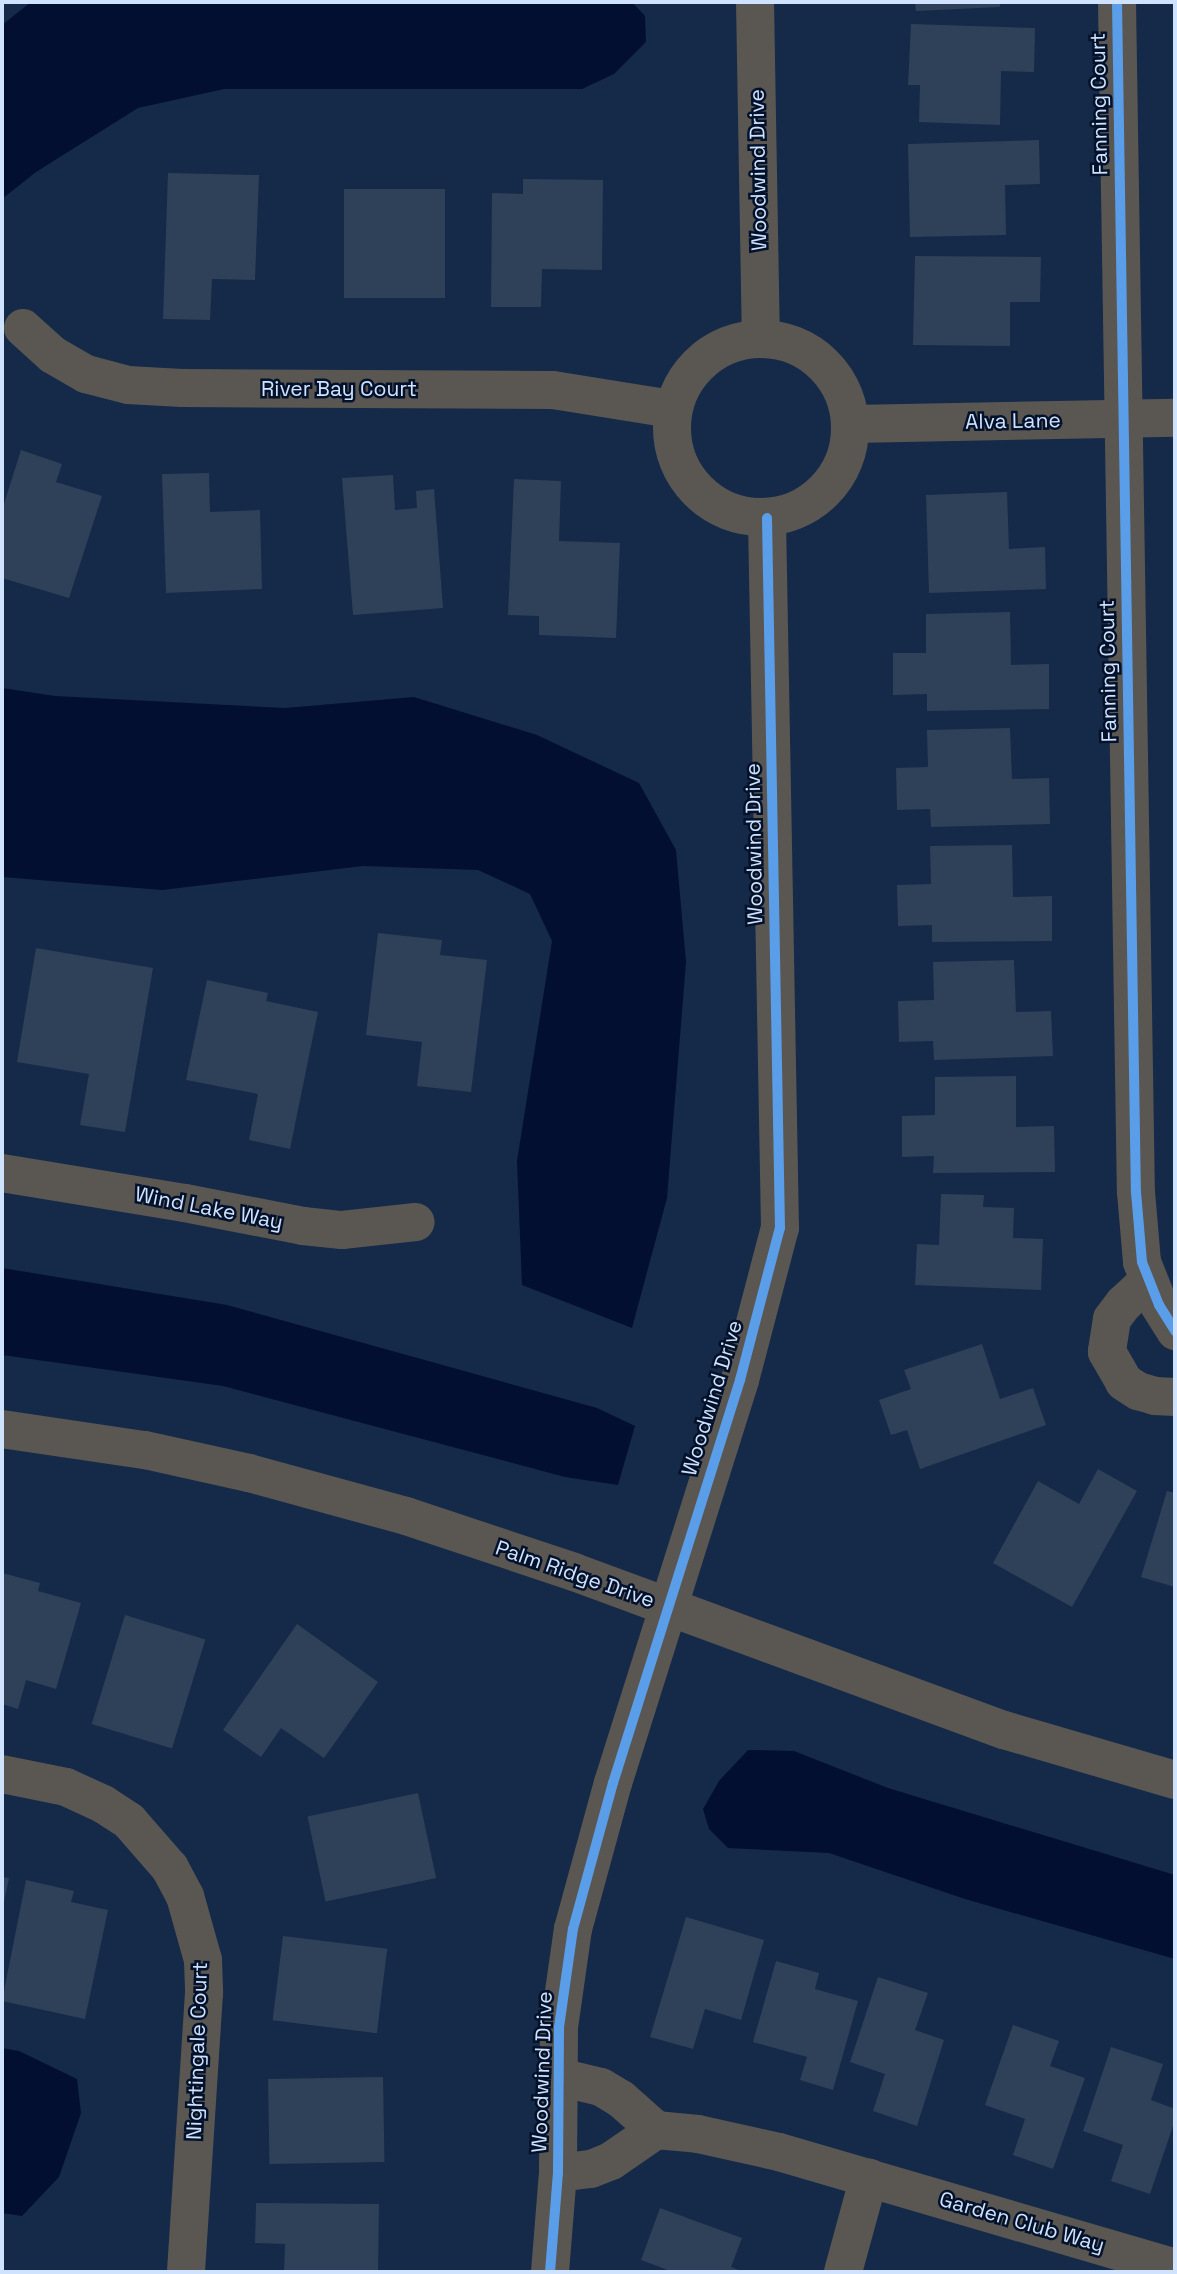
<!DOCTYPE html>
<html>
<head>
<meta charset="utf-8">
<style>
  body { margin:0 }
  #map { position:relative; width:1177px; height:2274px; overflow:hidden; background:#152a48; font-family:"Space Grotesk",sans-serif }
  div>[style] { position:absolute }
  .water>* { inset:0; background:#020f31 }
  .building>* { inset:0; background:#2f4059; transform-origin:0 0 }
  .minor>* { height:38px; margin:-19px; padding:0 19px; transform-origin:19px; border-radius:19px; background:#5a5753 }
  .minor>.ring { margin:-19px; padding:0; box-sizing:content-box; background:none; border:38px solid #5a5753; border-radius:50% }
  .tertiary>* { height:38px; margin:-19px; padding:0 19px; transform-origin:19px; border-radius:19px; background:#5a5753 }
  .cycleway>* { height:10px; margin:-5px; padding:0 5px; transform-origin:5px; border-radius:5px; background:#5a9eea }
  span { translate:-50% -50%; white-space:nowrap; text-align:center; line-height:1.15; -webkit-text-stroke:5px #03112a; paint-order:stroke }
  .street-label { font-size:21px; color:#cfe2fe }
  .frame { position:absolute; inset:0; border:4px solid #cfe2fe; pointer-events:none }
</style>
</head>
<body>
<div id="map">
  <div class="water">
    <div style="clip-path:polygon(31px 2px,632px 2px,645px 16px,646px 42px,614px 74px,582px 89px,224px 89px,138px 108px,36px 172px,2px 199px,2px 25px)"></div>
    <div style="clip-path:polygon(2px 688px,55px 696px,285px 708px,414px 697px,537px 735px,639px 783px,676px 850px,686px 962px,667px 1198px,632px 1328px,522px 1285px,517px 1161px,552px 941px,530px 894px,478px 870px,363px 866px,162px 890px,2px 877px)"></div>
    <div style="clip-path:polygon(2px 1268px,227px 1305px,597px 1408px,635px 1426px,618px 1485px,565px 1477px,223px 1386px,2px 1355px)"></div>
    <div style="clip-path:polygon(748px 1750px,794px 1751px,888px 1788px,1175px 1875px,1175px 1959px,965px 1899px,829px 1853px,728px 1848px,709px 1829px,703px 1809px,719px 1781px)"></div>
    <div style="clip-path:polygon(2px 2048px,19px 2051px,77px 2079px,81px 2113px,59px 2177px,22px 2216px,2px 2213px)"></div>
  </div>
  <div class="building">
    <div style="clip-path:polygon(915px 2px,1000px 2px,1000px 7px,916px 11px)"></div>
    <div style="clip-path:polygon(911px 24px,1035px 28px,1034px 72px,1001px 71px,1000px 125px,919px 122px,920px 85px,908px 85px)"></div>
    <div style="clip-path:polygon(1039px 140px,1040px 184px,1005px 185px,1006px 235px,910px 237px,908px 144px)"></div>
    <div style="clip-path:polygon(168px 173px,259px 175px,255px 280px,212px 279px,210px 320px,163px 319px)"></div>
    <div style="clip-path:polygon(523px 179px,603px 180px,602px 270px,542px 269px,541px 307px,491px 307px,492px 193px,523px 194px)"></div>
    <div style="left:344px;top:189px;width:101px;height:109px"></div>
    <div style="clip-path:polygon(915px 256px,1041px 257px,1040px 302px,1010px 302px,1010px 346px,913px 345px)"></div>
    <div style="clip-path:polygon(21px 450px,62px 464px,56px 482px,102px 496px,69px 598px,2px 578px,2px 510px)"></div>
    <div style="clip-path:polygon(209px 473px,210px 512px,260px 510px,262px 589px,166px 593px,162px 474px)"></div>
    <div style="clip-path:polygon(393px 475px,395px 510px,417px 508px,416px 491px,434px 489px,443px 608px,353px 615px,342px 478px)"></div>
    <div style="clip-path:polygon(514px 479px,561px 481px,559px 541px,620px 543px,616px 638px,539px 635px,539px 616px,508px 615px)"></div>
    <div style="clip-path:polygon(1007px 492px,1009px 549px,1045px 547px,1046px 589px,929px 593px,926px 495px)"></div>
    <div style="clip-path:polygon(1010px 612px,1011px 665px,1049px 664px,1049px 709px,927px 711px,927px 694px,893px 695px,893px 653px,926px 653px,926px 614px)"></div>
    <div style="clip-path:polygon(1010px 728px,1012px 779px,1049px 778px,1050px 824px,931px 827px,930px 809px,897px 810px,896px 768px,928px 767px,927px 730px)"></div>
    <div style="clip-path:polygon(1012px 845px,1013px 897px,1052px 896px,1052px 941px,932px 942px,932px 925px,898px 926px,897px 885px,931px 884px,930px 846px)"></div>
    <div style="clip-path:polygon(378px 933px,442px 940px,440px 955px,487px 960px,471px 1092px,417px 1086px,422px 1042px,366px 1035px)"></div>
    <div style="clip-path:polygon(36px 948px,153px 968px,125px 1132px,80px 1125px,89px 1074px,17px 1062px)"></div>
    <div style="clip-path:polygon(1014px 960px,1016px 1012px,1051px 1011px,1053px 1056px,934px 1060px,933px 1041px,899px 1042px,898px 1001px,934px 1000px,933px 962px)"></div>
    <div style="clip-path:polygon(207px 980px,268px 993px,266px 1001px,318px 1012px,290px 1149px,249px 1140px,258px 1094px,186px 1080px)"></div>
    <div style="clip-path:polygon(1016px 1076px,1016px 1127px,1054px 1126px,1055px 1172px,933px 1173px,934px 1156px,902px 1157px,902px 1116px,935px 1115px,935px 1077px)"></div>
    <div style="clip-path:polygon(941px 1194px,984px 1195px,983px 1207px,1014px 1208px,1013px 1238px,1043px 1239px,1041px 1290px,915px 1285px,917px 1244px,939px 1245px)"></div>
    <div style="clip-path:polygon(982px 1344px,1000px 1399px,1033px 1388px,1046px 1425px,920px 1469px,907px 1430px,891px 1435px,879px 1400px,911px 1389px,904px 1370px)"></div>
    <div style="clip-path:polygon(1098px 1469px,1137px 1491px,1072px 1607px,993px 1563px,1038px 1481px,1079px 1504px)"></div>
    <div style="clip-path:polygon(1167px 1491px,1175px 1493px,1175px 1587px,1141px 1577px)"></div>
    <div style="clip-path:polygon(2px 1573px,40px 1583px,38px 1591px,81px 1603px,56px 1689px,26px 1680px,18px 1709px,2px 1704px)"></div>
    <div style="left:125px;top:1615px;width:84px;height:114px;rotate:17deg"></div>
    <div style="clip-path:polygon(297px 1624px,378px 1682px,324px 1758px,281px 1728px,261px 1757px,223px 1730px)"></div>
    <div style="left:418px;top:1793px;width:87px;height:113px;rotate:78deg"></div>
    <div style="clip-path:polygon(2px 1877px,9px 1878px,3px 1907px,2px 1907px)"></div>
    <div style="clip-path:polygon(26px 1880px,74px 1891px,71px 1902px,108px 1910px,85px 2019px,2px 2001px)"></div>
    <div style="clip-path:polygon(686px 1917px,764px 1940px,741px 2020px,705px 2009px,693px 2049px,650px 2037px)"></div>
    <div style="left:283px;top:1936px;width:105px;height:85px;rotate:7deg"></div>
    <div style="clip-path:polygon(776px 1961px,819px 1973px,815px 1989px,858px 2001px,833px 2090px,800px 2080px,807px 2057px,753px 2042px)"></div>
    <div style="clip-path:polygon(878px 1977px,928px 1993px,915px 2030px,944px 2040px,917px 2126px,873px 2111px,885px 2074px,850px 2062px)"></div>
    <div style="clip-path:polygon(1013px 2025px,1059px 2041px,1050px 2066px,1085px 2078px,1053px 2169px,1013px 2155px,1025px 2119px,985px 2105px)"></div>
    <div style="clip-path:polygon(1111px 2047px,1163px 2064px,1151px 2100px,1175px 2109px,1175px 2120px,1150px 2194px,1111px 2181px,1123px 2145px,1083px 2131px)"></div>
    <div style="left:383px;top:2077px;width:85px;height:115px;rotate:89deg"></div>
    <div style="clip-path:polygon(256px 2203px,379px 2204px,378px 2272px,284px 2272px,285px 2244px,255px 2243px)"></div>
    <div style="clip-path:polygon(660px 2208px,742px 2238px,731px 2267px,744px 2272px,673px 2272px,641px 2260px)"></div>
  </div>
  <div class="minor">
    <div style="left:755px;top:2px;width:336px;rotate:89deg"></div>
    <div style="left:1117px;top:2px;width:1190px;rotate:89.09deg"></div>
    <div style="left:1136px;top:1192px;width:70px;rotate:85.1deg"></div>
    <div style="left:1142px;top:1262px;width:46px;rotate:68.4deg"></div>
    <div style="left:1159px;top:1305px;width:31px;rotate:58deg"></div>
    <div style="left:23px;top:328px;width:40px;rotate:42deg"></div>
    <div style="left:53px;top:355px;width:38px;rotate:30deg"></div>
    <div style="left:86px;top:374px;width:43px;rotate:14.7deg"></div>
    <div style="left:128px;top:385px;width:54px;rotate:3.2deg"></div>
    <div style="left:182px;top:388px;width:371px;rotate:0.3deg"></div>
    <div style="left:553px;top:390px;width:120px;rotate:9.1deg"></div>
    <div class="ring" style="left:672px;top:339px;width:140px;height:140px"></div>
    <div style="left:852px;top:424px;width:323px;rotate:-1.1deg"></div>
    <div style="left:2px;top:1173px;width:185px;rotate:9.3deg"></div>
    <div style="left:185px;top:1203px;width:120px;rotate:11deg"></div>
    <div style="left:303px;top:1226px;width:39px;rotate:6deg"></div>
    <div style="left:342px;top:1230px;width:74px;rotate:-6.2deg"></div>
    <div style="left:1148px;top:1281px;width:33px;rotate:137deg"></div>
    <div style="left:1124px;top:1303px;width:20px;rotate:127deg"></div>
    <div style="left:1112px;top:1319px;width:33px;rotate:99deg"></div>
    <div style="left:1107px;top:1352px;width:34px;rotate:60deg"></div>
    <div style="left:1124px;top:1382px;width:17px;rotate:33deg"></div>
    <div style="left:1138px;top:1391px;width:18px;rotate:16deg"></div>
    <div style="left:1155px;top:1396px;width:20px;rotate:3deg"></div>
    <div style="left:2px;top:1774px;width:65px;rotate:11.5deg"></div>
    <div style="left:66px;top:1787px;width:41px;rotate:24.7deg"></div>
    <div style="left:103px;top:1804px;width:31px;rotate:33deg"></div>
    <div style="left:129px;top:1821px;width:62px;rotate:48.9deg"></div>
    <div style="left:170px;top:1868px;width:32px;rotate:62deg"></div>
    <div style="left:185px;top:1896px;width:66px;rotate:74.3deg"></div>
    <div style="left:203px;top:1960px;width:33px;rotate:88deg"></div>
    <div style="left:204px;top:1993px;width:280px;rotate:93.7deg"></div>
    <div style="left:559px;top:2077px;width:43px;rotate:13.4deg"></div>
    <div style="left:601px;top:2087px;width:23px;rotate:31deg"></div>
    <div style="left:621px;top:2099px;width:47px;rotate:41.5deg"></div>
    <div style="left:656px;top:2130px;width:42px;rotate:5.4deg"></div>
    <div style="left:698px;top:2134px;width:83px;rotate:12.5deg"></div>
    <div style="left:779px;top:2152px;width:413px;rotate:16.3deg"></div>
    <div style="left:558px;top:2173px;width:33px;rotate:-7deg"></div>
    <div style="left:591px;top:2169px;width:22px;rotate:-22deg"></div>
    <div style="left:611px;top:2161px;width:55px;rotate:-34.6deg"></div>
    <div style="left:550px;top:2272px;width:99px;rotate:-85.4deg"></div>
    <div style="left:558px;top:2173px;width:146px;rotate:-89.6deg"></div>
    <div style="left:559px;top:2027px;width:99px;rotate:-81.9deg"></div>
    <div style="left:573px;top:1929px;width:151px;rotate:-74.7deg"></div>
    <div style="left:613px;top:1783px;width:423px;rotate:-72.5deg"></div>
    <div style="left:740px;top:1380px;width:157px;rotate:-75.3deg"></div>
    <div style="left:780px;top:1228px;width:710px;rotate:-91.05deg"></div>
    <div style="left:843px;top:2272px;width:98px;rotate:-74.7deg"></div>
  </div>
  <div class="tertiary">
    <div style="left:2px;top:1429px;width:145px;rotate:8.4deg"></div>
    <div style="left:145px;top:1450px;width:107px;rotate:12.5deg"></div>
    <div style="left:249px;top:1473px;width:163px;rotate:15.3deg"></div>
    <div style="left:406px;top:1516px;width:177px;rotate:18.4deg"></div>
    <div style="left:574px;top:1572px;width:458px;rotate:20.2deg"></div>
    <div style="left:1004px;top:1730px;width:178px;rotate:16.3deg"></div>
  </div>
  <div class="cycleway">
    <div style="left:1117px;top:2px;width:1190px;rotate:89.09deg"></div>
    <div style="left:1136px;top:1192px;width:70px;rotate:85.1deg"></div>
    <div style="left:1142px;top:1262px;width:46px;rotate:68.4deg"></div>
    <div style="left:1159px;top:1305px;width:31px;rotate:58deg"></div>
    <div style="left:550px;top:2272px;width:99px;rotate:-85.4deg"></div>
    <div style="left:558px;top:2173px;width:146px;rotate:-89.6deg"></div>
    <div style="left:559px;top:2027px;width:99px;rotate:-81.9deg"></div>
    <div style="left:573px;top:1929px;width:151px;rotate:-74.7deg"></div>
    <div style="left:613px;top:1783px;width:423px;rotate:-72.5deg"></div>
    <div style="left:740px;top:1380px;width:157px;rotate:-75.3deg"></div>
    <div style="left:780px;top:1228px;width:710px;rotate:-91.05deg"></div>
  </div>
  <div class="street-label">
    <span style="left:1099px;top:104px;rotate:-91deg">Fanning Court</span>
    <span style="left:758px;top:170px;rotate:-91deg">Woodwind Drive</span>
    <span style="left:339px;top:389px">River Bay Court</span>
    <span style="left:1013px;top:421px;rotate:-1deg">Alva Lane</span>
    <span style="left:1108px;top:671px;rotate:-91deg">Fanning Court</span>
    <span style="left:754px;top:844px;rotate:-91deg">Woodwind Drive</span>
    <span style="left:209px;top:1208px;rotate:11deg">Wind Lake Way</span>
    <span style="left:712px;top:1398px;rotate:-73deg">Woodwind Drive</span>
    <span style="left:575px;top:1574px;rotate:19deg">Palm Ridge Drive</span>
    <span style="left:197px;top:2051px;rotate:-88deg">Nightingale Court</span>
    <span style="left:542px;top:2072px;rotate:-88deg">Woodwind Drive</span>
    <span style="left:1022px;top:2222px;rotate:16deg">Garden Club Way</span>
  </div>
  <div class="frame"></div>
</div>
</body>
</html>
